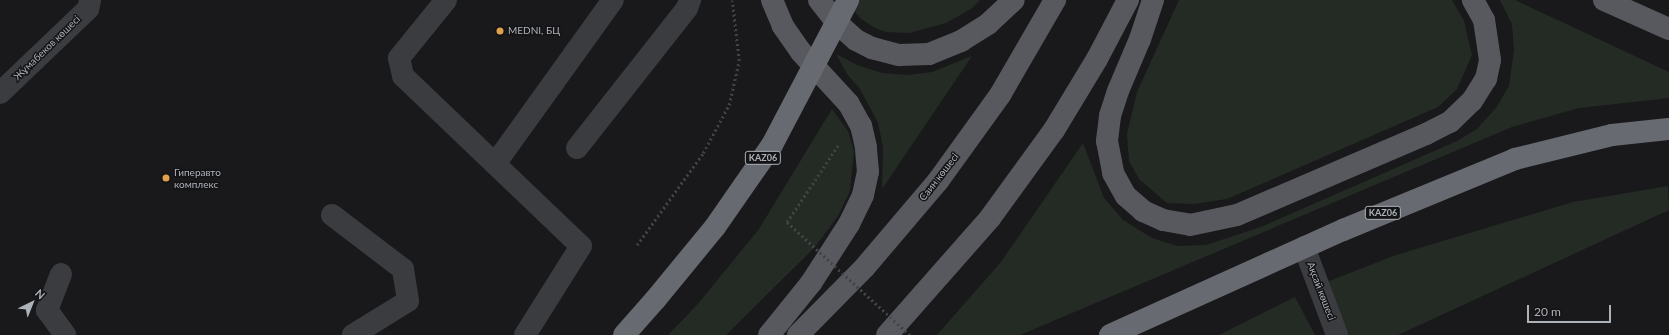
<!DOCTYPE html>
<html>
<head>
<meta charset="utf-8">
<style>
  body { margin:0 }
  #map { position:relative; width:1669px; height:335px; overflow:hidden; background:#19191b; font-family:Lato,sans-serif }
  div>[style] { position:absolute }
  .green>* { inset:0; background:#242b24 }
  .path>* { height:2.5px; margin-top:-1.25px; transform-origin:0; background:repeating-linear-gradient(90deg,#414347 0 2px,transparent 0 5px) }
  .minor>* { height:22px; margin:-11px; padding:0 11px; transform-origin:11px; border-radius:11px; background:#3b3c40 }
  .major>* { height:22px; margin:-11px; padding:0 11px; transform-origin:11px; border-radius:11px; background:#57595e }
  .highway>* { height:22px; margin:-11px; padding:0 11px; transform-origin:11px; border-radius:11px; background:#676a70 }
  .path-bridge>* { height:2.5px; margin-top:-1.25px; transform-origin:0; background:repeating-linear-gradient(90deg,#414347 0 2px,transparent 0 5px) }
  .highway-bridge>* { height:22px; margin:-11px; padding:0 11px; transform-origin:11px; border-radius:11px; background:#676a70 }
  .dots>* { width:11px; height:11px; translate:-50% -50%; box-sizing:border-box; border:2px solid #141416; border-radius:50% }
  span { translate:-50% -50%; white-space:nowrap; text-align:center; line-height:1.15; -webkit-text-stroke:3px #141416; paint-order:stroke }
  .shield-label span { padding:1px 3px; background:#141416; border:1px solid; border-radius:3px; -webkit-text-stroke-width:0 }
  .shield-label { font-size:9px; color:#adb2b9; font-weight:700 }
  .poi-label { font-size:10px; color:#adb2b9 }
  .left { translate:0 -50%; text-align:left }
  .street-label { font-size:10px; color:#adb2b9 }
  .north { position:absolute; left:12px; top:283px; width:40px; height:40px; -webkit-text-stroke:3px #141416; paint-order:stroke; rotate:43deg; font-size:11px; font-weight:700; line-height:16px; text-align:center; color:#adb2b9 }
  .north::after { content:''; display:block; margin:auto; width:14px; height:18px; background:#adb2b9; clip-path:polygon(50% 0,100% 100%,50% 72%,0 100%) }
  .scale { position:absolute; left:1527px; top:305px; width:84px; height:18px; box-sizing:border-box; border:2px solid #adb2b9; border-top:0; padding-left:5px; font-size:12px; line-height:14px; white-space:nowrap; color:#adb2b9; -webkit-text-stroke:3px #141416; paint-order:stroke }
</style>
</head>
<body>
<div id="map">
  <div class="green">
    <div style="clip-path:polygon(845px 0,980px 0,971px 9px,946px 23px,909px 33px,886px 32px,875px 28px,860px 18px)"></div>
    <div style="clip-path:polygon(1179px 0,1452px 0,1464px 21px,1472px 55px,1457px 89px,1438px 107px,1227px 199px,1194px 204px,1167px 203px,1139px 179px,1129px 161px,1127px 134px,1137px 92px)"></div>
    <div style="clip-path:polygon(1500px 0,1515px 0,1669px 72px,1669px 98px,1579px 108px,1512px 127px,1020px 335px,937px 335px,1001px 262px,1083px 143px,1104px 198px,1123px 220px,1152px 238px,1177px 246px,1206px 245px,1261px 227px,1457px 141px,1477px 129px,1496px 108px,1509px 86px,1514px 50px,1512px 24px)"></div>
    <div style="clip-path:polygon(836px 54px,857px 65px,882px 73px,908px 75px,932px 72px,972px 56px,882px 189px,883px 147px,878px 123px,860px 89px,847px 74px)"></div>
    <div style="clip-path:polygon(832px 109px,848px 131px,854px 151px,850px 191px,838px 216px,815px 247px,726px 335px,668px 335px,697px 305px,759px 229px)"></div>
    <div style="clip-path:polygon(1668px 186px,1669px 210px,1398px 335px,1338px 335px,1319px 285px,1396px 255px,1573px 202px)"></div>
    <div style="clip-path:polygon(1295px 297px,1315px 335px,1219px 335px)"></div>
  </div>
  <div class="path">
    <div style="left:787px;top:222px;width:94px;rotate:-56.3deg"></div>
    <div style="left:637px;top:245px;width:113px;rotate:-54.3deg"></div>
    <div style="left:703px;top:153px;width:55px;rotate:-61.6deg"></div>
    <div style="left:729px;top:105px;width:45px;rotate:-77.2deg"></div>
    <div style="left:739px;top:61px;width:61px;rotate:-96.5deg"></div>
  </div>
  <div class="minor">
    <div style="left:446px;top:0;width:75px;rotate:129deg"></div>
    <div style="left:399px;top:58px;width:18px;rotate:77deg"></div>
    <div style="left:403px;top:76px;width:246px;rotate:43.7deg"></div>
    <div style="left:581px;top:246px;width:105px;rotate:122.2deg"></div>
    <div style="left:0;top:93px;width:122px;rotate:-43.7deg"></div>
    <div style="left:88px;top:9px;width:9px;rotate:-77deg"></div>
    <div style="left:577px;top:148px;width:178px;rotate:-51.8deg"></div>
    <div style="left:687px;top:8px;width:9px;rotate:-69deg"></div>
    <div style="left:495px;top:164px;width:202px;rotate:-54.3deg"></div>
    <div style="left:332px;top:215px;width:89px;rotate:37.3deg"></div>
    <div style="left:403px;top:269px;width:32px;rotate:81deg"></div>
    <div style="left:408px;top:301px;width:65px;rotate:148.3deg"></div>
    <div style="left:1304px;top:247px;width:94px;rotate:69.4deg"></div>
    <div style="left:61px;top:274px;width:39px;rotate:111deg"></div>
    <div style="left:47px;top:310px;width:31px;rotate:54deg"></div>
  </div>
  <div class="major">
    <div style="left:819px;top:0;width:28px;rotate:52deg"></div>
    <div style="left:836px;top:22px;width:27px;rotate:42deg"></div>
    <div style="left:856px;top:40px;width:18px;rotate:27deg"></div>
    <div style="left:872px;top:48px;width:28px;rotate:15deg"></div>
    <div style="left:899px;top:55px;width:30px;rotate:-2deg"></div>
    <div style="left:929px;top:54px;width:35px;rotate:-22deg"></div>
    <div style="left:961px;top:41px;width:32px;rotate:-32deg"></div>
    <div style="left:988px;top:24px;width:35px;rotate:-43deg"></div>
    <div style="left:1153px;top:0;width:41px;rotate:108.4deg"></div>
    <div style="left:1140px;top:39px;width:56px;rotate:112.9deg"></div>
    <div style="left:1118px;top:91px;width:26px;rotate:108deg"></div>
    <div style="left:1110px;top:116px;width:25px;rotate:97deg"></div>
    <div style="left:1107px;top:141px;width:33px;rotate:79deg"></div>
    <div style="left:1113px;top:173px;width:26px;rotate:61deg"></div>
    <div style="left:1126px;top:196px;width:23px;rotate:41deg"></div>
    <div style="left:1143px;top:211px;width:22px;rotate:24deg"></div>
    <div style="left:1163px;top:220px;width:27px;rotate:10deg"></div>
    <div style="left:1190px;top:225px;width:48px;rotate:-12deg"></div>
    <div style="left:1237px;top:215px;width:206px;rotate:-23.2deg"></div>
    <div style="left:1426px;top:134px;width:27px;rotate:-27deg"></div>
    <div style="left:1450px;top:122px;width:30px;rotate:-44deg"></div>
    <div style="left:1472px;top:101px;width:26px;rotate:-58deg"></div>
    <div style="left:1486px;top:79px;width:19px;rotate:-78deg"></div>
    <div style="left:1490px;top:60px;width:40px;rotate:-98.5deg"></div>
    <div style="left:1484px;top:20px;width:23px;rotate:-119deg"></div>
    <div style="left:1604px;top:0;width:71px;rotate:24deg"></div>
    <div style="left:769px;top:335px;width:67px;rotate:-51.1deg"></div>
    <div style="left:811px;top:283px;width:70px;rotate:-57.2deg"></div>
    <div style="left:849px;top:224px;width:32px;rotate:-64deg"></div>
    <div style="left:863px;top:195px;width:24px;rotate:-78deg"></div>
    <div style="left:868px;top:172px;width:25px;rotate:-95deg"></div>
    <div style="left:866px;top:147px;width:22px;rotate:-103deg"></div>
    <div style="left:861px;top:126px;width:26px;rotate:-119deg"></div>
    <div style="left:848px;top:103px;width:69px;rotate:-132.7deg"></div>
    <div style="left:801px;top:52px;width:32px;rotate:-125deg"></div>
    <div style="left:783px;top:26px;width:28px;rotate:-113deg"></div>
    <div style="left:798px;top:335px;width:95px;rotate:-45.4deg"></div>
    <div style="left:865px;top:267px;width:113px;rotate:-49.7deg"></div>
    <div style="left:938px;top:181px;width:106px;rotate:-54.2deg"></div>
    <div style="left:1000px;top:95px;width:110px;rotate:-59.9deg"></div>
    <div style="left:887px;top:335px;width:156px;rotate:-48.6deg"></div>
    <div style="left:990px;top:218px;width:109px;rotate:-54deg"></div>
    <div style="left:1054px;top:130px;width:83px;rotate:-58.8deg"></div>
    <div style="left:1097px;top:59px;width:67px;rotate:-62.3deg"></div>
  </div>
  <div class="highway">
    <div style="left:624px;top:335px;width:47px;rotate:-48.5deg"></div>
    <div style="left:1110px;top:335px;width:256px;rotate:-24.3deg"></div>
    <div style="left:1343px;top:230px;width:186px;rotate:-22.4deg"></div>
    <div style="left:1515px;top:159px;width:100px;rotate:-13.9deg"></div>
    <div style="left:1612px;top:135px;width:57px;rotate:-6deg"></div>
  </div>
  <div class="path-bridge">
    <div style="left:787px;top:222px;width:167px;rotate:42.6deg"></div>
  </div>
  <div class="highway-bridge">
    <div style="left:655px;top:300px;width:94px;rotate:-50.6deg"></div>
    <div style="left:715px;top:227px;width:100px;rotate:-55.2deg"></div>
    <div style="left:772px;top:145px;width:164px;rotate:-62.3deg"></div>
  </div>
  <div class="dots">
    <div style="left:500px;top:31px;background:#e0a14c"></div>
    <div style="left:166px;top:178px;background:#e0a14c"></div>
  </div>
  <div class="shield-label">
    <span style="left:763px;top:158px">KАZ06</span>
    <span style="left:1383px;top:213px">KАZ06</span>
  </div>
  <div class="poi-label">
    <span class="left" style="left:508px;top:31px">MEDNI, БЦ</span>
    <span class="left" style="left:174px;top:178px">Гиперавто<br>комплекс</span>
  </div>
  <div class="street-label">
    <span style="left:47px;top:48px;rotate:-44deg">Жұмабеков көшесі</span>
    <span style="left:939px;top:177px;rotate:-52deg">Саин көшесі</span>
    <span style="left:1321px;top:291px;rotate:69deg">Ақсай көшесі</span>
  </div>
  <div class="north">N</div>
  <div class="scale">20 m</div>
</div>
</body>
</html>
